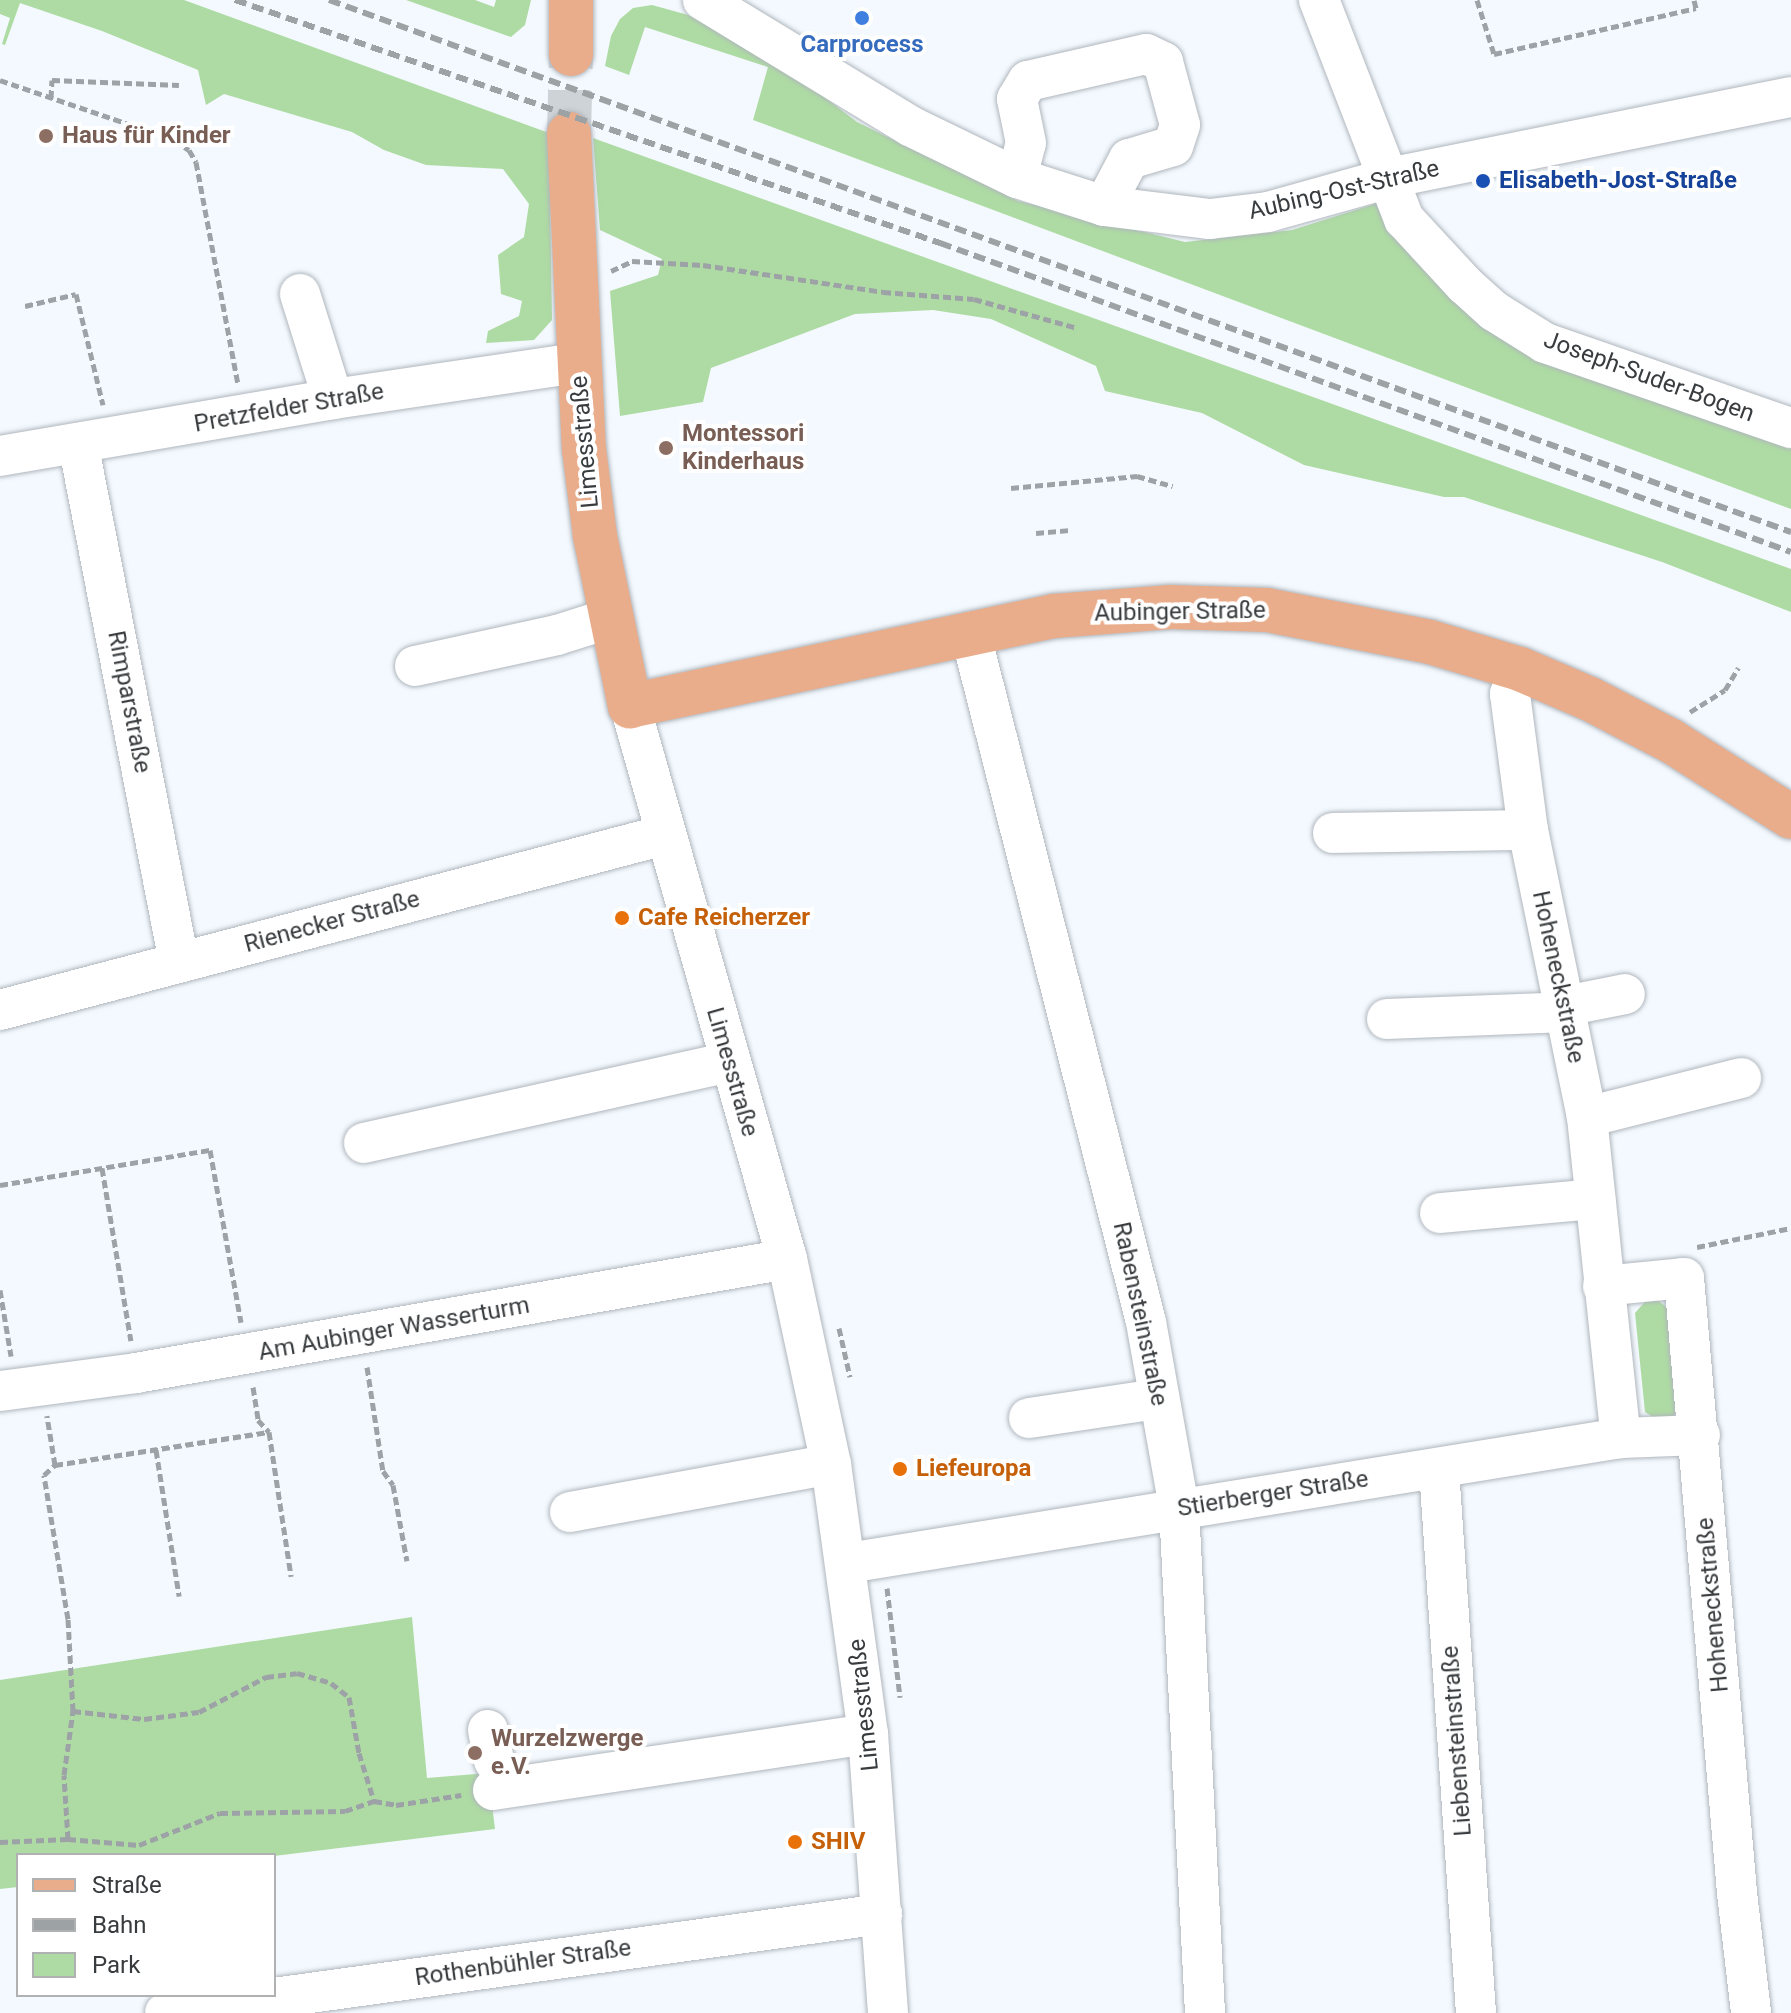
<!DOCTYPE html>
<html>
<head>
<meta charset="utf-8">
<style>
  body { margin:0 }
  #map { position:relative; width:1791px; height:2013px; overflow:hidden; background:#f3f9fe; font-family:Roboto,sans-serif }
  div>[style] { position:absolute }
  .green>* { inset:0; background:#aedba3 }
  .major-tunnel>* { height:44px; margin-top:-22px; transform-origin:0; background:repeating-linear-gradient(90deg,#ced3d8 0 44px,transparent 0 66px) }
  .path>* { height:5px; margin-top:-2.5px; transform-origin:0; background:repeating-linear-gradient(90deg,#9da2a6 0 8px,transparent 0 12px) }
  .roads { filter:drop-shadow(0 0 2px #b0b6bd) drop-shadow(0 0 2px #b0b6bd) }
  .minor>* { height:40px; margin:-20px; padding:0 20px; transform-origin:20px; border-radius:20px; background:#fff }
  .major>* { height:44px; margin:-22px; padding:0 22px; transform-origin:22px; border-radius:22px; background:#eaad8c }
  .rail>* { height:6px; margin-top:-3px; transform-origin:0; background:repeating-linear-gradient(90deg,#9da2a5 0 12px,transparent 0 18px) }
  .dots>* { width:22px; height:22px; translate:-50% -50%; box-sizing:border-box; border:4px solid #fff; border-radius:50% }
  span { translate:-50% -50%; white-space:nowrap; text-align:center; line-height:1.15; -webkit-text-stroke:8px #fff; paint-order:stroke }
  .shop-label { font-size:24px; color:#366cbe; font-weight:700 }
  .education-label { font-size:24px; color:#785e54; font-weight:700 }
  .left { translate:0 -50%; text-align:left }
  .transit-label { font-size:24px; color:#164399; font-weight:700 }
  .street-label { font-size:24px; color:#393c3e }
  .food-label { font-size:24px; color:#c56008; font-weight:700 }
  .legend { position:absolute; left:16px; top:1853px; width:260px; height:144px; box-sizing:border-box; background:#fff; border:2px solid #b0b1b2; margin:0; padding:10px 14px; list-style:none; font-size:24px; color:#393c3e }
  .legend li { display:flex; align-items:center; gap:16px; height:40px }
  .legend b { width:40px; border:2px solid #b0b1b2 }
</style>
</head>
<body>
<div id="map">
  <div class="green">
    <div style="clip-path:polygon(0 0,184px 0,549px 133px,552px 320px,534px 340px,486px 343px,488px 331px,519px 316px,522px 301px,501px 294px,498px 255px,524px 237px,529px 204px,503px 169px,426px 165px,384px 150px,352px 132px,224px 94px,206px 105px,198px 70px,102px 31px,20px 3px,5px 45px,2px 44px,10px 18px,0 14px)"></div>
    <div style="clip-path:polygon(406px 0,475px 0,494px 7px,496px 0,531px 0,525px 25px,511px 37px)"></div>
    <div style="clip-path:polygon(652px 5px,710px 21px,777px 61px,857px 122px,1018px 201px,1185px 242px,1292px 230px,1381px 202px,1479px 324px,1791px 445px,1791px 509px,753px 120px,768px 67px,645px 27px,629px 75px,605px 66px,611px 36px,620px 19px,633px 8px)"></div>
    <div style="clip-path:polygon(593px 138px,1791px 569px,1791px 612px,1662px 562px,1464px 497px,1444px 497px,1304px 465px,1202px 413px,1105px 391px,1096px 366px,991px 319px,933px 310px,855px 314px,711px 368px,703px 402px,620px 416px,610px 291px,658px 275px,662px 259px,600px 230px)"></div>
    <div style="clip-path:polygon(1651px 1295px,1669px 1309px,1680px 1408px,1665px 1425px,1645px 1412px,1635px 1313px)"></div>
    <div style="clip-path:polygon(412px 1617px,427px 1778px,488px 1773px,495px 1829px,274px 1856px,18px 1855px,18px 1887px,0 1889px,0 1680px)"></div>
  </div>
  <div class="major-tunnel">
    <div style="left:569px;top:134px;width:80px;rotate:-88.6deg"></div>
  </div>
  <div class="path">
    <div style="left:1477px;top:0;width:57px;rotate:72.5deg"></div>
    <div style="left:1494px;top:54px;width:207px;rotate:-12.8deg"></div>
    <div style="left:1696px;top:8px;width:8px;rotate:-104deg"></div>
    <div style="left:0;top:80px;width:185px;rotate:18.9deg"></div>
    <div style="left:175px;top:140px;width:17px;rotate:36deg"></div>
    <div style="left:189px;top:150px;width:14px;rotate:60deg"></div>
    <div style="left:196px;top:162px;width:227px;rotate:79.3deg"></div>
    <div style="left:51px;top:98px;width:18px;rotate:-87deg"></div>
    <div style="left:52px;top:80px;width:127px;rotate:2.3deg"></div>
    <div style="left:611px;top:271px;width:23px;rotate:-25deg"></div>
    <div style="left:632px;top:261px;width:71px;rotate:3.2deg"></div>
    <div style="left:703px;top:265px;width:182px;rotate:8.5deg"></div>
    <div style="left:883px;top:292px;width:91px;rotate:4.4deg"></div>
    <div style="left:974px;top:299px;width:107px;rotate:15.7deg"></div>
    <div style="left:25px;top:306px;width:52px;rotate:-13.2deg"></div>
    <div style="left:76px;top:294px;width:114px;rotate:76.3deg"></div>
    <div style="left:1011px;top:488px;width:127px;rotate:-5.4deg"></div>
    <div style="left:1137px;top:476px;width:37px;rotate:16deg"></div>
    <div style="left:1036px;top:533px;width:33px;rotate:-5deg"></div>
    <div style="left:1690px;top:712px;width:41px;rotate:-32.2deg"></div>
    <div style="left:1725px;top:690px;width:26px;rotate:-59deg"></div>
    <div style="left:102px;top:1168px;width:175px;rotate:80.5deg"></div>
    <div style="left:0;top:1185px;width:213px;rotate:-9.5deg"></div>
    <div style="left:210px;top:1150px;width:175px;rotate:79.8deg"></div>
    <div style="left:1697px;top:1247px;width:96px;rotate:-11.4deg"></div>
    <div style="left:0;top:1290px;width:67px;rotate:80.5deg"></div>
    <div style="left:839px;top:1328px;width:50px;rotate:77.3deg"></div>
    <div style="left:367px;top:1367px;width:105px;rotate:81.3deg"></div>
    <div style="left:383px;top:1471px;width:17px;rotate:54deg"></div>
    <div style="left:393px;top:1485px;width:77px;rotate:79.6deg"></div>
    <div style="left:253px;top:1387px;width:33px;rotate:81deg"></div>
    <div style="left:258px;top:1420px;width:16px;rotate:47deg"></div>
    <div style="left:269px;top:1432px;width:146px;rotate:81.3deg"></div>
    <div style="left:156px;top:1450px;width:148px;rotate:81deg"></div>
    <div style="left:55px;top:1465px;width:217px;rotate:-8.8deg"></div>
    <div style="left:887px;top:1588px;width:110px;rotate:83.2deg"></div>
    <div style="left:73px;top:1711px;width:71px;rotate:6.4deg"></div>
    <div style="left:144px;top:1719px;width:55px;rotate:-7.3deg"></div>
    <div style="left:199px;top:1712px;width:76px;rotate:-27.6deg"></div>
    <div style="left:266px;top:1677px;width:31px;rotate:-7deg"></div>
    <div style="left:297px;top:1673px;width:35px;rotate:16deg"></div>
    <div style="left:331px;top:1683px;width:23px;rotate:38deg"></div>
    <div style="left:349px;top:1697px;width:57px;rotate:79.9deg"></div>
    <div style="left:359px;top:1753px;width:50px;rotate:72.6deg"></div>
    <div style="left:68px;top:1839px;width:71px;rotate:4.8deg"></div>
    <div style="left:139px;top:1845px;width:87px;rotate:-21.6deg"></div>
    <div style="left:220px;top:1813px;width:125px;rotate:-0.9deg"></div>
    <div style="left:345px;top:1811px;width:31px;rotate:-19deg"></div>
    <div style="left:374px;top:1801px;width:22px;rotate:10deg"></div>
    <div style="left:396px;top:1805px;width:66px;rotate:-8.7deg"></div>
    <div style="left:0;top:1842px;width:68px;rotate:-2.5deg"></div>
    <div style="left:68px;top:1839px;width:64px;rotate:-93.6deg"></div>
    <div style="left:64px;top:1775px;width:65px;rotate:-82deg"></div>
    <div style="left:73px;top:1711px;width:92px;rotate:-93.1deg"></div>
    <div style="left:68px;top:1619px;width:146px;rotate:-99.5deg"></div>
    <div style="left:44px;top:1475px;width:15px;rotate:-42deg"></div>
    <div style="left:55px;top:1465px;width:50px;rotate:-99.3deg"></div>
  </div>
  <div class="roads">
    <div class="minor">
      <div style="left:703px;top:0;width:242px;rotate:31.3deg"></div>
      <div style="left:910px;top:126px;width:119px;rotate:25.9deg"></div>
      <div style="left:1017px;top:178px;width:91px;rotate:17.8deg"></div>
      <div style="left:1104px;top:206px;width:107px;rotate:7deg"></div>
      <div style="left:1210px;top:219px;width:58px;rotate:-6.9deg"></div>
      <div style="left:1268px;top:212px;width:126px;rotate:-15.7deg"></div>
      <div style="left:1389px;top:178px;width:410px;rotate:-11.4deg"></div>
      <div style="left:1319px;top:0;width:235px;rotate:68.8deg"></div>
      <div style="left:1404px;top:219px;width:90px;rotate:47.3deg"></div>
      <div style="left:1465px;top:285px;width:39px;rotate:42deg"></div>
      <div style="left:1494px;top:311px;width:60px;rotate:32.1deg"></div>
      <div style="left:1545px;top:343px;width:260px;rotate:19.1deg"></div>
      <div style="left:1017px;top:178px;width:36px;rotate:-76deg"></div>
      <div style="left:1026px;top:143px;width:45px;rotate:-101.6deg"></div>
      <div style="left:1017px;top:99px;width:21px;rotate:-59deg"></div>
      <div style="left:1028px;top:81px;width:121px;rotate:-12.9deg"></div>
      <div style="left:1146px;top:54px;width:19px;rotate:25deg"></div>
      <div style="left:1163px;top:62px;width:65px;rotate:74.9deg"></div>
      <div style="left:1180px;top:125px;width:22px;rotate:108deg"></div>
      <div style="left:1173px;top:146px;width:46px;rotate:163.5deg"></div>
      <div style="left:1129px;top:159px;width:53px;rotate:118deg"></div>
      <div style="left:300px;top:294px;width:110px;rotate:72.6deg"></div>
      <div style="left:78px;top:443px;width:529px;rotate:78.99deg"></div>
      <div style="left:0;top:456px;width:338px;rotate:-9.7deg"></div>
      <div style="left:333px;top:399px;width:248px;rotate:-8.4deg"></div>
      <div style="left:970px;top:632px;width:712px;rotate:75.69deg"></div>
      <div style="left:1146px;top:1322px;width:189px;rotate:79.9deg"></div>
      <div style="left:1179px;top:1508px;width:506px;rotate:87.05deg"></div>
      <div style="left:415px;top:666px;width:145px;rotate:-12.3deg"></div>
      <div style="left:557px;top:635px;width:57px;rotate:-17.5deg"></div>
      <div style="left:1520px;top:669px;width:27px;rotate:112deg"></div>
      <div style="left:1510px;top:694px;width:137px;rotate:82.5deg"></div>
      <div style="left:1528px;top:830px;width:293px;rotate:78.4deg"></div>
      <div style="left:1587px;top:1117px;width:323px;rotate:84deg"></div>
      <div style="left:630px;top:706px;width:575px;rotate:74.15deg"></div>
      <div style="left:787px;top:1259px;width:210px;rotate:77.9deg"></div>
      <div style="left:831px;top:1464px;width:273px;rotate:82.2deg"></div>
      <div style="left:868px;top:1734px;width:280px;rotate:85.9deg"></div>
      <div style="left:1333px;top:833px;width:195px;rotate:-0.9deg"></div>
      <div style="left:1565px;top:1006px;width:61px;rotate:-11.3deg"></div>
      <div style="left:0;top:1010px;width:687px;rotate:-14.76deg"></div>
      <div style="left:1387px;top:1019px;width:179px;rotate:-2.2deg"></div>
      <div style="left:1587px;top:1117px;width:159px;rotate:-14.2deg"></div>
      <div style="left:364px;top:1143px;width:373px;rotate:-12.5deg"></div>
      <div style="left:1440px;top:1213px;width:156px;rotate:-5.2deg"></div>
      <div style="left:1603px;top:1286px;width:81px;rotate:-5.6deg"></div>
      <div style="left:1684px;top:1278px;width:617px;rotate:85.07deg"></div>
      <div style="left:1737px;top:1893px;width:121px;rotate:83.3deg"></div>
      <div style="left:0;top:1391px;width:137px;rotate:-7.5deg"></div>
      <div style="left:136px;top:1373px;width:661px;rotate:-9.93deg"></div>
      <div style="left:1029px;top:1418px;width:130px;rotate:-8.4deg"></div>
      <div style="left:1439px;top:1469px;width:545px;rotate:86.11deg"></div>
      <div style="left:570px;top:1512px;width:265px;rotate:-10.4deg"></div>
      <div style="left:848px;top:1563px;width:783px;rotate:-9.19deg"></div>
      <div style="left:1621px;top:1438px;width:79px;rotate:-2.2deg"></div>
      <div style="left:488px;top:1730px;width:31px;rotate:79deg"></div>
      <div style="left:494px;top:1760px;width:20px;rotate:60deg"></div>
      <div style="left:504px;top:1777px;width:18px;rotate:29deg"></div>
      <div style="left:493px;top:1790px;width:379px;rotate:-8.5deg"></div>
      <div style="left:165px;top:2013px;width:724px;rotate:-7.86deg"></div>
    </div>
    <div class="major">
      <div style="left:571px;top:0;width:54px;rotate:90deg"></div>
      <div style="left:569px;top:134px;width:315px;rotate:87.3deg"></div>
      <div style="left:584px;top:449px;width:88px;rotate:82.8deg"></div>
      <div style="left:595px;top:536px;width:174px;rotate:78.4deg"></div>
      <div style="left:630px;top:706px;width:433px;rotate:-12deg"></div>
      <div style="left:1054px;top:616px;width:117px;rotate:-4.4deg"></div>
      <div style="left:1171px;top:607px;width:96px;rotate:1.8deg"></div>
      <div style="left:1267px;top:610px;width:166px;rotate:11.1deg"></div>
      <div style="left:1430px;top:642px;width:94px;rotate:16.7deg"></div>
      <div style="left:1520px;top:669px;width:76px;rotate:23.2deg"></div>
      <div style="left:1590px;top:699px;width:91px;rotate:27.4deg"></div>
      <div style="left:1671px;top:741px;width:142px;rotate:32.3deg"></div>
    </div>
  </div>
  <div class="rail">
    <div style="left:235px;top:0;width:746px;rotate:19.02deg"></div>
    <div style="left:940px;top:243px;width:905px;rotate:19.96deg"></div>
    <div style="left:329px;top:0;width:1556px;rotate:20deg"></div>
  </div>
  <div class="dots">
    <div style="left:862px;top:18px;background:#3f7fe0"></div>
    <div style="left:46px;top:136px;background:#8d6e63"></div>
    <div style="left:1483px;top:181px;background:#1a4fb4"></div>
    <div style="left:666px;top:448px;background:#8d6e63"></div>
    <div style="left:622px;top:918px;background:#e8710a"></div>
    <div style="left:900px;top:1469px;background:#e8710a"></div>
    <div style="left:475px;top:1753px;background:#8d6e63"></div>
    <div style="left:795px;top:1842px;background:#e8710a"></div>
  </div>
  <div class="shop-label">
    <span style="left:862px;top:45px">Carprocess</span>
  </div>
  <div class="education-label">
    <span class="left" style="left:62px;top:136px">Haus für Kinder</span>
    <span class="left" style="left:682px;top:448px">Montessori<br>Kinderhaus</span>
    <span class="left" style="left:491px;top:1753px">Wurzelzwerge<br>e.V.</span>
  </div>
  <div class="transit-label">
    <span class="left" style="left:1499px;top:181px">Elisabeth-Jost-Straße</span>
  </div>
  <div class="street-label">
    <span style="left:1344px;top:190px;rotate:-13deg">Aubing-Ost-Straße</span>
    <span style="left:1649px;top:377px;rotate:20deg">Joseph-Suder-Bogen</span>
    <span style="left:289px;top:408px;rotate:-10deg">Pretzfelder Straße</span>
    <span style="left:585px;top:442px;rotate:-95deg">Limesstraße</span>
    <span style="left:1180px;top:612px;rotate:-1deg">Aubinger Straße</span>
    <span style="left:129px;top:702px;rotate:79deg">Rimparstraße</span>
    <span style="left:332px;top:922px;rotate:-15deg">Rienecker Straße</span>
    <span style="left:1558px;top:977px;rotate:78deg">Hoheneckstraße</span>
    <span style="left:732px;top:1072px;rotate:74deg">Limesstraße</span>
    <span style="left:1140px;top:1314px;rotate:78deg">Rabensteinstraße</span>
    <span style="left:394px;top:1329px;rotate:-10deg">Am Aubinger Wasserturm</span>
    <span style="left:1273px;top:1494px;rotate:-9deg">Stierberger Straße</span>
    <span style="left:1713px;top:1605px;rotate:-95deg">Hoheneckstraße</span>
    <span style="left:864px;top:1705px;rotate:-96deg">Limesstraße</span>
    <span style="left:1457px;top:1741px;rotate:-94deg">Liebensteinstraße</span>
    <span style="left:523px;top:1963px;rotate:-8deg">Rothenbühler Straße</span>
  </div>
  <div class="food-label">
    <span class="left" style="left:638px;top:918px">Cafe Reicherzer</span>
    <span class="left" style="left:916px;top:1469px">Liefeuropa</span>
    <span class="left" style="left:811px;top:1842px">SHIV</span>
  </div>
  <ul class="legend">
  <li><b style="height:10px;background:#eaad8c"></b>Straße</li>
  <li><b style="height:10px;background:#9da2a5"></b>Bahn</li>
  <li><b style="height:22px;background:#aedba3"></b>Park</li>
  </ul>
</div>
</body>
</html>
